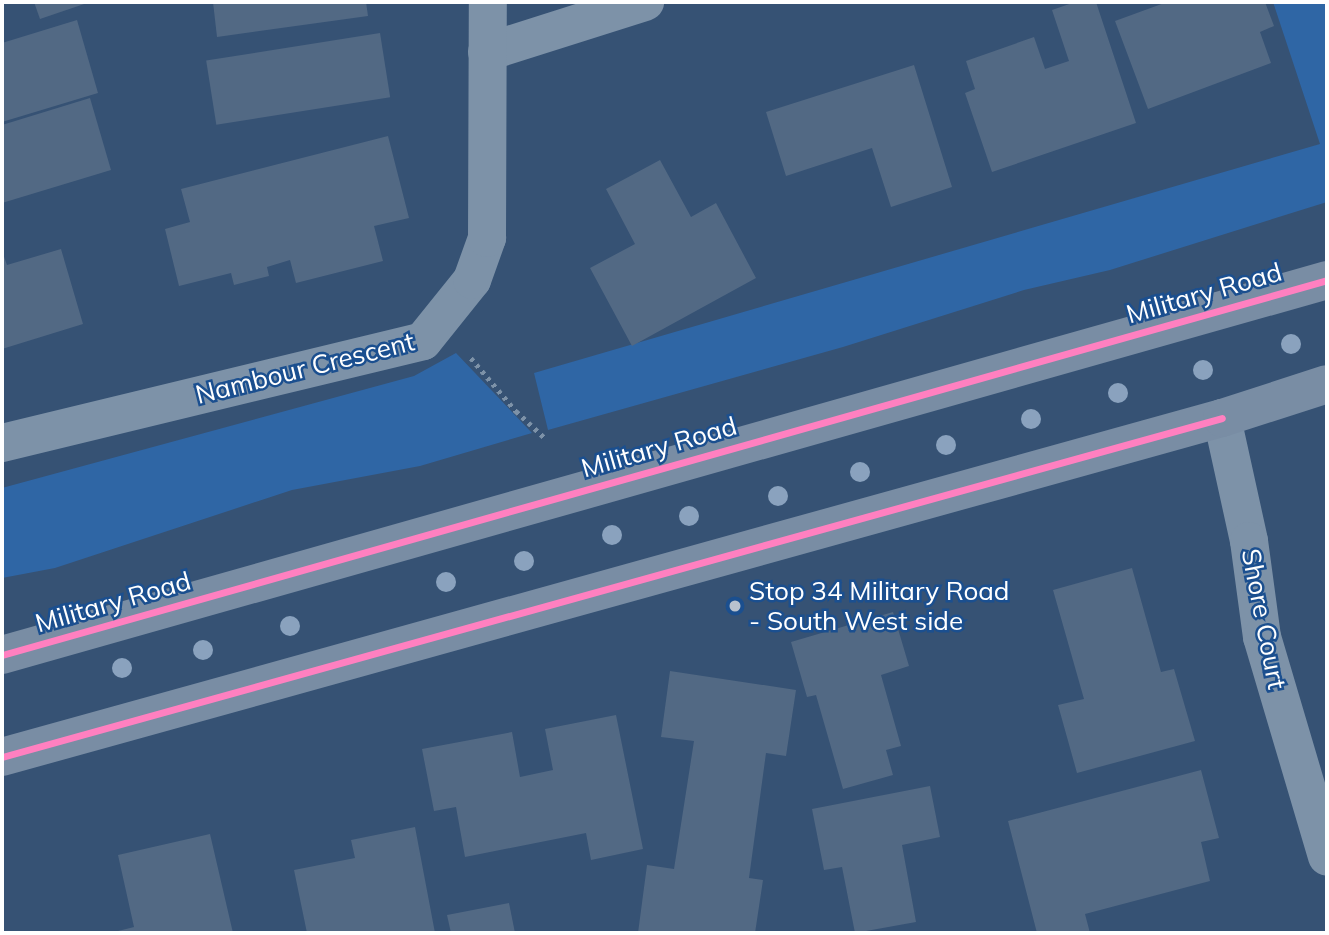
<!DOCTYPE html>
<html>
<head>
<meta charset="utf-8">
<style>
  body { margin:0 }
  #map { position:relative; width:1329px; height:935px; overflow:hidden; background:#365274; font-family:Mulish,sans-serif }
  div>[style] { position:absolute }
  .green>* { inset:0; background:#2f66a5 }
  .building>* { inset:0; background:#526984; transform-origin:0 0 }
  .path>* { height:4.5px; margin-top:-2.25px; transform-origin:0; background:repeating-linear-gradient(90deg,#7d92a8 0 3.5px,transparent 0 8.5px) }
  .street>* { height:38px; margin:-19px; padding:0 19px; transform-origin:19px; border-radius:19px; background:#7d92a8 }
  .secondary>* { height:38px; margin:-19px; padding:0 19px; transform-origin:19px; border-radius:19px; background:#798da4 }
  .cycleway>* { height:7px; margin:-3.5px; padding:0 3.5px; transform-origin:3.5px; border-radius:3.5px; background:#ff80c0 }
  .trees>* { width:20px; height:20px; margin:-10px; border-radius:50%; background:#8aa2be }
  .dots>* { width:19px; height:19px; translate:-50% -50%; box-sizing:border-box; border:4px solid #1b4f8f; border-radius:50% }
  span { translate:-50% -50%; white-space:nowrap; text-align:center; line-height:1.15; -webkit-text-stroke:5px #1b4f8f; paint-order:stroke }
  .street-label { font-size:26px; color:#fff }
  .poi-label { font-size:26px; color:#fff }
  .left { translate:0 -50%; text-align:left }
  .frame { position:absolute; inset:0; border:4px solid #fff; pointer-events:none }
</style>
</head>
<body>
<div id="map">
  <div class="green">
    <div style="clip-path:polygon(1273px 2px,1327px 2px,1327px 202px,1110px 270px,1024px 290px,843px 347px,548px 430px,534px 373px,1320px 144px)"></div>
    <div style="clip-path:polygon(456px 353px,532px 433px,420px 466px,292px 490px,55px 568px,2px 578px,2px 488px,414px 376px)"></div>
  </div>
  <div class="building">
    <div style="clip-path:polygon(34px 2px,90px 2px,40px 19px)"></div>
    <div style="clip-path:polygon(213px 2px,366px 2px,368px 16px,217px 37px)"></div>
    <div style="clip-path:polygon(1075px 2px,1096px 2px,1136px 123px,992px 172px,965px 93px,975px 89px,966px 61px,1034px 37px,1045px 69px,1069px 61px,1052px 10px)"></div>
    <div style="clip-path:polygon(1167px 2px,1265px 2px,1274px 26px,1260px 32px,1271px 63px,1148px 109px,1115px 21px)"></div>
    <div style="clip-path:polygon(77px 20px,98px 93px,2px 122px,2px 43px)"></div>
    <div style="left:380px;top:33px;width:65px;height:176px;rotate:81deg"></div>
    <div style="clip-path:polygon(914px 65px,952px 187px,891px 207px,872px 148px,786px 176px,766px 112px)"></div>
    <div style="clip-path:polygon(90px 98px,111px 170px,2px 203px,2px 125px)"></div>
    <div style="clip-path:polygon(388px 136px,409px 218px,374px 226px,383px 261px,296px 283px,290px 260px,267px 267px,269px 276px,234px 285px,231px 273px,179px 286px,165px 229px,190px 222px,181px 189px)"></div>
    <div style="clip-path:polygon(660px 160px,691px 217px,716px 203px,756px 278px,632px 346px,590px 268px,635px 244px,606px 189px)"></div>
    <div style="clip-path:polygon(61px 249px,83px 324px,2px 349px,2px 251px,7px 265px)"></div>
    <div style="clip-path:polygon(1132px 568px,1161px 672px,1174px 669px,1195px 741px,1077px 773px,1058px 705px,1084px 699px,1053px 590px)"></div>
    <div style="clip-path:polygon(893px 612px,909px 666px,881px 675px,901px 746px,886px 750px,893px 775px,843px 789px,816px 695px,807px 697px,791px 642px)"></div>
    <div style="clip-path:polygon(670px 671px,796px 690px,786px 756px,766px 753px,749px 878px,763px 880px,755px 933px,638px 933px,647px 865px,674px 869px,694px 741px,661px 737px)"></div>
    <div style="clip-path:polygon(616px 715px,643px 849px,591px 860px,586px 833px,465px 857px,456px 807px,434px 811px,422px 749px,512px 732px,520px 777px,553px 770px,545px 729px)"></div>
    <div style="clip-path:polygon(1201px 770px,1219px 838px,1201px 842px,1210px 881px,1085px 914px,1090px 933px,1037px 933px,1008px 821px)"></div>
    <div style="clip-path:polygon(930px 786px,940px 837px,902px 845px,916px 922px,855px 933px,842px 867px,824px 870px,812px 809px)"></div>
    <div style="clip-path:polygon(415px 827px,435px 933px,307px 933px,294px 870px,355px 858px,351px 840px)"></div>
    <div style="clip-path:polygon(210px 834px,233px 933px,110px 933px,134px 927px,118px 855px)"></div>
    <div style="clip-path:polygon(509px 903px,515px 933px,451px 933px,447px 915px)"></div>
  </div>
  <div class="path">
    <div style="left:471px;top:358px;width:70px;rotate:49.7deg"></div>
    <div style="left:516px;top:411px;width:38px;rotate:43deg"></div>
  </div>
  <div class="street">
    <div style="left:487px;top:52px;width:166px;rotate:-17.6deg"></div>
    <div style="left:1222px;top:418px;width:126px;rotate:77.6deg"></div>
    <div style="left:1249px;top:541px;width:97px;rotate:82.3deg"></div>
    <div style="left:1262px;top:637px;width:229px;rotate:73.5deg"></div>
    <div style="left:2px;top:443px;width:433px;rotate:-13.6deg"></div>
    <div style="left:423px;top:341px;width:78px;rotate:-51.2deg"></div>
    <div style="left:472px;top:280px;width:45px;rotate:-70.3deg"></div>
    <div style="left:487px;top:238px;width:236px;rotate:-89.8deg"></div>
  </div>
  <div class="secondary">
    <div style="left:2px;top:655px;width:1377px;rotate:-15.8deg"></div>
    <div style="left:2px;top:757px;width:1266px;rotate:-15.53deg"></div>
    <div style="left:1222px;top:418px;width:110px;rotate:-17.9deg"></div>
  </div>
  <div class="cycleway">
    <div style="left:2px;top:655px;width:1377px;rotate:-15.8deg"></div>
    <div style="left:2px;top:757px;width:1266px;rotate:-15.53deg"></div>
  </div>
  <div class="trees">
    <div style="left:1291px;top:344px"></div>
    <div style="left:1203px;top:370px"></div>
    <div style="left:1118px;top:393px"></div>
    <div style="left:1031px;top:419px"></div>
    <div style="left:946px;top:445px"></div>
    <div style="left:860px;top:472px"></div>
    <div style="left:778px;top:496px"></div>
    <div style="left:689px;top:516px"></div>
    <div style="left:612px;top:535px"></div>
    <div style="left:524px;top:561px"></div>
    <div style="left:446px;top:582px"></div>
    <div style="left:290px;top:626px"></div>
    <div style="left:203px;top:650px"></div>
    <div style="left:122px;top:668px"></div>
  </div>
  <div class="dots">
    <div style="left:735px;top:606px;background:#b9c2ce"></div>
  </div>
  <div class="street-label">
    <span style="left:1204px;top:293px;rotate:-16deg">Military Road</span>
    <span style="left:305px;top:368px;rotate:-14deg">Nambour Crescent</span>
    <span style="left:659px;top:447px;rotate:-16deg">Military Road</span>
    <span style="left:113px;top:602px;rotate:-16deg">Military Road</span>
    <span style="left:1264px;top:619px;rotate:79deg">Shore Court</span>
  </div>
  <div class="poi-label">
    <span class="left" style="left:749px;top:606px">Stop 34 Military Road<br>- South West side</span>
  </div>
  <div class="frame"></div>
</div>
</body>
</html>
